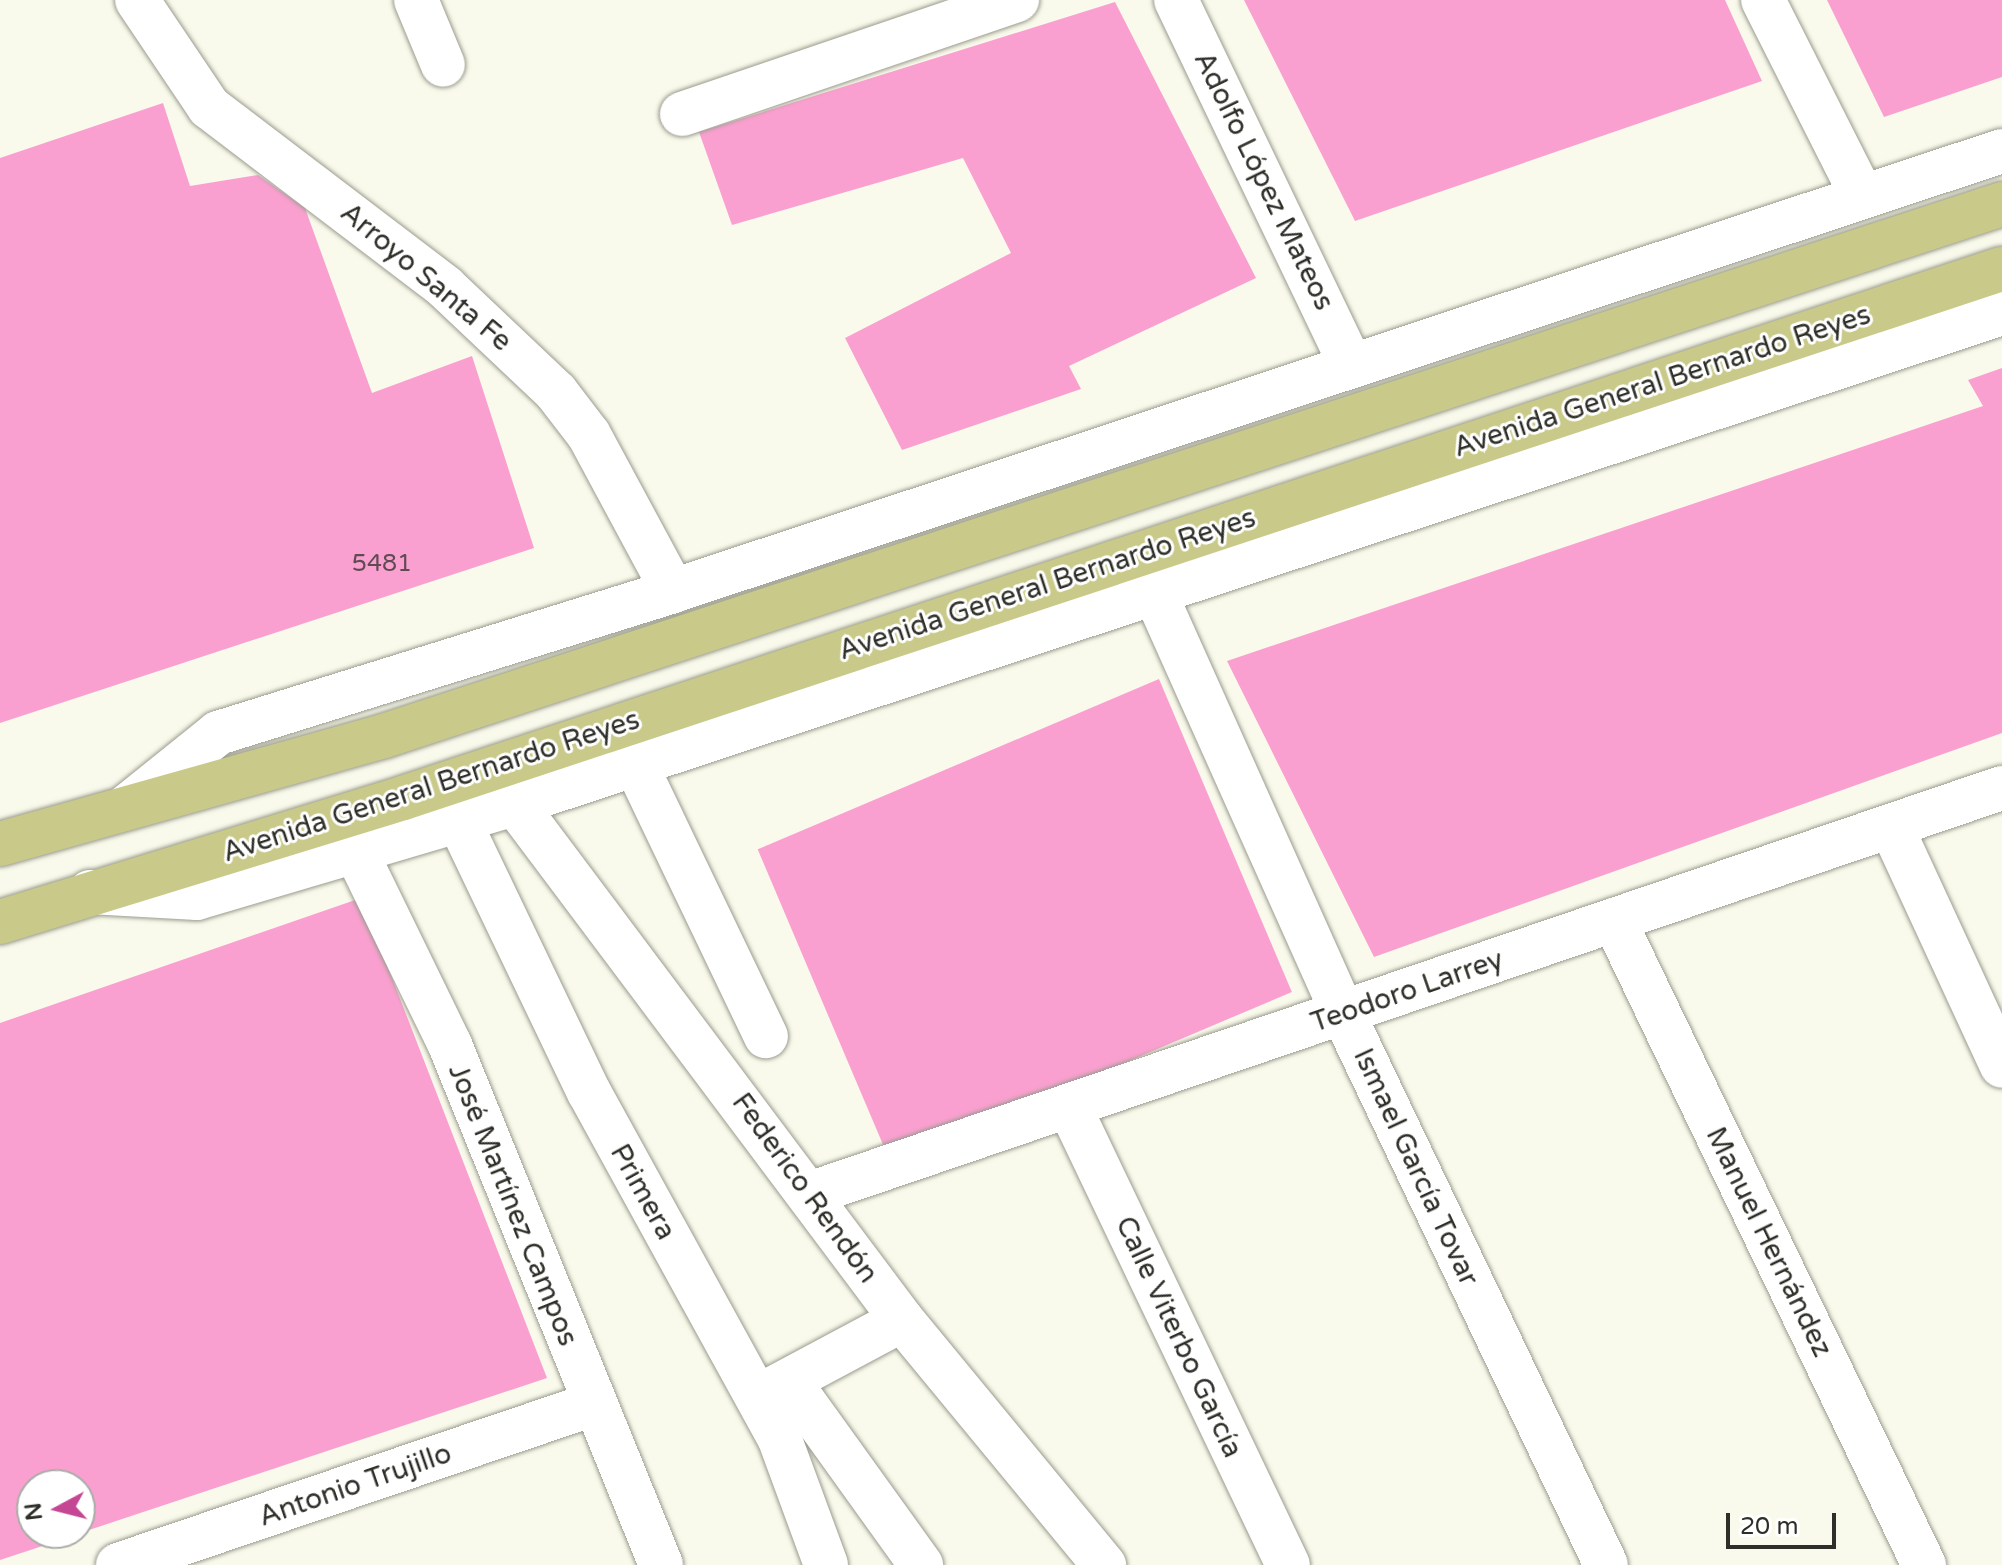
<!DOCTYPE html>
<html>
<head>
<meta charset="utf-8">
<style>
  body { margin:0 }
  #map { position:relative; width:2002px; height:1565px; overflow:hidden; background:#f9faeb; font-family:"Varela Round",sans-serif }
  div>[style] { position:absolute }
  .building>* { inset:0; background:#faa0d0; transform-origin:0 0 }
  .roads { filter:drop-shadow(0 0 2px #9a9b8e) drop-shadow(0 0 2px #9a9b8e) }
  .minor>* { height:44px; margin:-22px; padding:0 22px; transform-origin:22px; border-radius:22px; background:#fff }
  .major>* { height:44px; margin:-22px; padding:0 22px; transform-origin:22px; border-radius:22px; background:#c9ca89 }
  span { translate:-50% -50%; white-space:nowrap; text-align:center; line-height:1.15; -webkit-text-stroke:6px #fff; paint-order:stroke }
  .number-label { font-size:24px; color:#614b53 }
  .number-label span { -webkit-text-stroke-width:0 }
  .street-label { font-size:28px; color:#2e2f29 }
  .north { position:absolute; left:16px; top:1469px; width:80px; height:80px; box-sizing:border-box; background:#fff; border:2px solid #abaca9; border-radius:50%; rotate:263deg; font-size:22px; font-weight:700; line-height:32px; text-align:center; color:#2e2f29 }
  .north::after { content:''; display:block; margin:auto; width:28px; height:36px; background:#c54693; clip-path:polygon(50% 0,100% 100%,50% 72%,0 100%) }
  .scale { position:absolute; left:1726px; top:1513px; width:110px; height:36px; box-sizing:border-box; border:4px solid #2e2f29; border-top:0; padding-left:10px; font-size:24px; line-height:28px; white-space:nowrap; color:#2e2f29; -webkit-text-stroke:6px #fff; paint-order:stroke }
</style>
</head>
<body>
<div id="map">
  <div class="building">
    <div style="clip-path:polygon(1244px 0,1725px 0,1762px 81px,1355px 221px)"></div>
    <div style="clip-path:polygon(1827px 0,2002px 0,2002px 77px,1884px 117px)"></div>
    <div style="clip-path:polygon(1115px 2px,1256px 278px,1069px 366px,1081px 389px,902px 450px,845px 338px,1011px 253px,963px 158px,732px 225px,699px 132px)"></div>
    <div style="clip-path:polygon(163px 103px,190px 186px,258px 175px,305px 208px,372px 393px,472px 356px,534px 548px,0 723px,0 158px)"></div>
    <div style="clip-path:polygon(2002px 368px,2002px 733px,1374px 957px,1227px 661px,1983px 406px,1968px 380px)"></div>
    <div style="left:1159px;top:679px;width:340px;height:436px;rotate:67deg"></div>
    <div style="clip-path:polygon(361px 898px,547px 1378px,80px 1533px,80px 1485px,32px 1485px,32px 1533px,79px 1534px,0 1560px,0 1023px)"></div>
  </div>
  <div class="roads">
    <div class="minor">
      <div style="left:137px;top:0;width:129px;rotate:56.1deg"></div>
      <div style="left:209px;top:107px;width:297px;rotate:37.3deg"></div>
      <div style="left:445px;top:287px;width:153px;rotate:43.4deg"></div>
      <div style="left:556px;top:392px;width:54px;rotate:52.5deg"></div>
      <div style="left:589px;top:435px;width:177px;rotate:61.7deg"></div>
      <div style="left:416px;top:0;width:70px;rotate:67.4deg"></div>
      <div style="left:1176px;top:0;width:403px;rotate:64.4deg"></div>
      <div style="left:1763px;top:0;width:220px;rotate:63.2deg"></div>
      <div style="left:682px;top:114px;width:354px;rotate:-18.8deg"></div>
      <div style="left:1154px;top:591px;width:462px;rotate:65.9deg"></div>
      <div style="left:1343px;top:1013px;width:611px;rotate:64.52deg"></div>
      <div style="left:635px;top:763px;width:303px;rotate:64.4deg"></div>
      <div style="left:515px;top:804px;width:645px;rotate:53.13deg"></div>
      <div style="left:902px;top:1320px;width:318px;rotate:50.5deg"></div>
      <div style="left:126px;top:807px;width:118px;rotate:-38.8deg"></div>
      <div style="left:218px;top:733px;width:477px;rotate:-17.3deg"></div>
      <div style="left:673px;top:591px;width:1400px;rotate:-18.32deg"></div>
      <div style="left:458px;top:819px;width:303px;rotate:64.4deg"></div>
      <div style="left:589px;top:1092px;width:394px;rotate:61.2deg"></div>
      <div style="left:779px;top:1437px;width:136px;rotate:69.8deg"></div>
      <div style="left:1891px;top:826px;width:264px;rotate:65.2deg"></div>
      <div style="left:355px;top:850px;width:217px;rotate:64deg"></div>
      <div style="left:450px;top:1045px;width:561px;rotate:67.91deg"></div>
      <div style="left:90px;top:892px;width:107px;rotate:3.2deg"></div>
      <div style="left:197px;top:898px;width:332px;rotate:-16.5deg"></div>
      <div style="left:515px;top:804px;width:1566px;rotate:-18.27deg"></div>
      <div style="left:1614px;top:920px;width:716px;rotate:64.33deg"></div>
      <div style="left:1070px;top:1108px;width:506px;rotate:64.5deg"></div>
      <div style="left:812px;top:1193px;width:1257px;rotate:-18.8deg"></div>
      <div style="left:791px;top:1384px;width:223px;rotate:54.3deg"></div>
      <div style="left:765px;top:1393px;width:155px;rotate:-28.1deg"></div>
      <div style="left:118px;top:1565px;width:499px;rotate:-18.7deg"></div>
    </div>
    <div class="major">
      <div style="left:0;top:844px;width:399px;rotate:-15.7deg"></div>
      <div style="left:384px;top:736px;width:1703px;rotate:-18.2deg"></div>
      <div style="left:0;top:922px;width:422px;rotate:-17.1deg"></div>
      <div style="left:403px;top:798px;width:1684px;rotate:-18.31deg"></div>
    </div>
  </div>
  <div class="number-label">
    <span style="left:382px;top:564px">5481</span>
  </div>
  <div class="street-label">
    <span style="left:1264px;top:181px;rotate:64deg">Adolfo López Mateos</span>
    <span style="left:426px;top:277px;rotate:40deg">Arroyo Santa Fe</span>
    <span style="left:1662px;top:381px;rotate:-18deg">Avenida General Bernardo Reyes</span>
    <span style="left:1047px;top:584px;rotate:-18deg">Avenida General Bernardo Reyes</span>
    <span style="left:431px;top:786px;rotate:-18deg">Avenida General Bernardo Reyes</span>
    <span style="left:1407px;top:991px;rotate:-19deg">Teodoro Larrey</span>
    <span style="left:1416px;top:1167px;rotate:65deg">Ismael García Tovar</span>
    <span style="left:805px;top:1188px;rotate:54deg">Federico Rendón</span>
    <span style="left:643px;top:1192px;rotate:61deg">Primera</span>
    <span style="left:513px;top:1205px;rotate:68deg">José Martínez Campos</span>
    <span style="left:1769px;top:1242px;rotate:64deg">Manuel Hernández</span>
    <span style="left:1179px;top:1337px;rotate:65deg">Calle Viterbo García</span>
    <span style="left:355px;top:1485px;rotate:-19deg">Antonio Trujillo</span>
  </div>
  <div class="north">N</div>
  <div class="scale">20 m</div>
</div>
</body>
</html>
